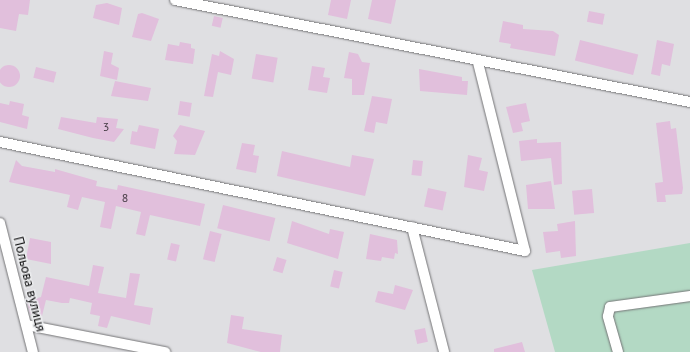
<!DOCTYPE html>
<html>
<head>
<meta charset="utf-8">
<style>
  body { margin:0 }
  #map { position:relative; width:690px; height:352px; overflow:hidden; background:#dfdfe2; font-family:"PT Sans",sans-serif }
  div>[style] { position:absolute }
  .green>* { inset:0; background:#b3d9c4 }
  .building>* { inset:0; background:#e1bfdc; transform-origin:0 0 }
  .round { border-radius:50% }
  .roads { filter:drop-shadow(0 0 1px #747476) drop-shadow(0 0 1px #747476) }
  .minor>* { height:10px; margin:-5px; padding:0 5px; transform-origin:5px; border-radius:5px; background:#fff }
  span { translate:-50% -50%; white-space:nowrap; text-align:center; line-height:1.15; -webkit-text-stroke:3px #ecedef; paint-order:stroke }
  .number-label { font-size:12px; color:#433a42 }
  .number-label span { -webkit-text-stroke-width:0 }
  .street-label { font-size:14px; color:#0e0e0f }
</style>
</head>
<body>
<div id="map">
  <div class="green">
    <div style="clip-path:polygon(690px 243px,690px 352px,555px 352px,532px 270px)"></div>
  </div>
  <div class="building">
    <div style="clip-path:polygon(0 0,30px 0,28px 15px,19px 14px,16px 31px,0 28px)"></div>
    <div style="clip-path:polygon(331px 0,351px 0,347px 19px,328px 15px)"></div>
    <div style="clip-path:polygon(372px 0,396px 0,391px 24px,368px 19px)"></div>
    <div style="clip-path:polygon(107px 3px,122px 8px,119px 25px,93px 18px,96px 5px)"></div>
    <div style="left:589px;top:11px;width:16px;height:11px;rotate:11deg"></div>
    <div style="clip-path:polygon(142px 13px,159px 19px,151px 41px,132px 37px,138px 14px)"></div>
    <div style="left:214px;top:16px;width:9px;height:10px;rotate:13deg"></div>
    <div style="clip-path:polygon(503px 21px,523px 25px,523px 29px,553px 31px,559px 35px,555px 56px,510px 48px,511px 44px,499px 42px)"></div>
    <div style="left:580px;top:40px;width:60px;height:21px;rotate:14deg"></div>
    <div style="clip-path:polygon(657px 40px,674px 44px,670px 66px,662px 64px,660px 76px,651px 74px)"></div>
    <div style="clip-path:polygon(180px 42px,191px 44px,191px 48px,195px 49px,193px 64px,165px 60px,168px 44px,179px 46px)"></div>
    <div style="clip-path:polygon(104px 51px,113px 53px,111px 64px,119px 68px,117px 80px,100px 76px)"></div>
    <div style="clip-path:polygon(220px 51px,234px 59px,231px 75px,218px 72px,213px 97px,204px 96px,212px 54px,219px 56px)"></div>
    <div style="clip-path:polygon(349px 52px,358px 54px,362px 62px,370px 63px,364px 95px,352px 95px,352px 79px,344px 78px)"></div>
    <div style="left:256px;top:54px;width:22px;height:25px;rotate:10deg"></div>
    <div class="round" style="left:-2px;top:65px;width:22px;height:22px"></div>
    <div style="clip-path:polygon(312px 66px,325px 68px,323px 77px,330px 78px,327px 93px,308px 90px)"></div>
    <div style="left:36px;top:67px;width:21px;height:11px;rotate:14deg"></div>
    <div style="clip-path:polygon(419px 69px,462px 77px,462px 81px,468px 81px,467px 95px,420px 91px)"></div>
    <div style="clip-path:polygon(115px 81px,151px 88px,148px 101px,111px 96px)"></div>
    <div style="clip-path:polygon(372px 96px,392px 99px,387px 124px,376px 122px,374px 133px,364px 131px)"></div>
    <div style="clip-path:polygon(10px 101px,24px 104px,22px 115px,29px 117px,27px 129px,0 122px,0 103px,9px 105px)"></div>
    <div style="left:180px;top:101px;width:12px;height:14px;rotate:9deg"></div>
    <div style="clip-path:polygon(526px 103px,530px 121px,521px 123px,523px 131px,513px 133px,506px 107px)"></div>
    <div style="clip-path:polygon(61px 117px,96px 123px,97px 117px,118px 119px,116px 128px,124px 129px,114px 142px,93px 138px,58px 129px)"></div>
    <div style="clip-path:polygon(670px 121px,671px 129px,676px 128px,683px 188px,682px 194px,665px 195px,666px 202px,657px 202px,655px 183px,663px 182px,656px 123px)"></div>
    <div style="clip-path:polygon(139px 125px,159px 129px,155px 149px,130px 144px,132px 131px,137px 132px)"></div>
    <div style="clip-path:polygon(180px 125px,205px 131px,195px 155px,174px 154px,177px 141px,173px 136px)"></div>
    <div style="clip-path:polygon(537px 139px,537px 143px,561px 142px,562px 184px,554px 185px,551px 158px,521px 161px,519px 141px)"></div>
    <div style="clip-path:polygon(242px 143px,255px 145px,253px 155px,259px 156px,256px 173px,236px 169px)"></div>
    <div style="clip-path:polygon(282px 151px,350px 167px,352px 155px,374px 159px,365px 196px,277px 176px)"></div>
    <div style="clip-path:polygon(468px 155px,482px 158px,479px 170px,488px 172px,484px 191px,464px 187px)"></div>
    <div style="clip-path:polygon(16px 160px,22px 166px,55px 172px,55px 169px,97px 181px,96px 186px,117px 190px,118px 185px,205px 204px,200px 226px,150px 215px,145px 236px,136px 234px,141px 212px,116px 206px,111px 229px,100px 227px,105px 202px,82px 197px,78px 210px,67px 207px,70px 195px,9px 182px)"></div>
    <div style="left:413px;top:160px;width:10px;height:15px;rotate:6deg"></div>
    <div style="clip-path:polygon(551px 181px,555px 209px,528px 209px,526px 185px)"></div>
    <div style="left:428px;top:188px;width:19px;height:19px;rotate:12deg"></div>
    <div style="left:592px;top:189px;width:24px;height:20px;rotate:85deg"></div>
    <div style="left:223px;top:205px;width:54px;height:24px;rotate:14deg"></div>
    <div style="clip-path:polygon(292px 221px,329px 234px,330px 229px,344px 232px,338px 259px,287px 243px)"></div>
    <div style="clip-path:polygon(575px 221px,576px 256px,561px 258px,560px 251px,546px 253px,543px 232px,558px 231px,557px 224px)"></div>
    <div style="left:210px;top:231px;width:12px;height:29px;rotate:14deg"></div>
    <div style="clip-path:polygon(370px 234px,397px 240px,398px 254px,395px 253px,394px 259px,382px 257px,381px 261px,366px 259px)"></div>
    <div style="clip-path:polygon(30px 238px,51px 242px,51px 264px,26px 259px)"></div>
    <div style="left:171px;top:243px;width:9px;height:17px;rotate:13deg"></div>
    <div style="left:277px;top:257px;width:10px;height:14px;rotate:17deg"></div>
    <div style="clip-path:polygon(93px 265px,104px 267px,98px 293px,126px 298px,130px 273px,140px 274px,134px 305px,153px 308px,150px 325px,111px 316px,107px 328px,98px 326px,100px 316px,90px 314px,92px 303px,70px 298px,69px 303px,62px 303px,46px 300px,42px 316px,30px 314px,27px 301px,41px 297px,46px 277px,89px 286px)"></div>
    <div style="left:334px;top:270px;width:9px;height:17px;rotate:13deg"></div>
    <div style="clip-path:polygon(395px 285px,413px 290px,405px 310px,375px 302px,378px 291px,393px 294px)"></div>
    <div style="clip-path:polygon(231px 315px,244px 317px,242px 329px,282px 335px,280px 352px,261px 352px,227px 343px)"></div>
    <div style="left:425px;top:328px;width:14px;height:11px;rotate:78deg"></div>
    <div style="clip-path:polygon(522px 342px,525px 352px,494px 352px,494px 349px)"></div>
  </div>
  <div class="roads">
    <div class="minor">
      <div style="left:175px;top:0;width:525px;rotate:11.2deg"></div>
      <div style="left:0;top:142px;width:536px;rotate:11.73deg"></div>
      <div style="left:525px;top:251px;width:195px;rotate:-104deg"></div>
      <div style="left:0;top:223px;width:133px;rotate:75.7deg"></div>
      <div style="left:412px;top:227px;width:129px;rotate:75.6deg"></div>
      <div style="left:27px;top:325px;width:141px;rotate:11.1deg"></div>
      <div style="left:618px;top:352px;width:37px;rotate:-106deg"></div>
      <div style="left:608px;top:316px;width:9px;rotate:-77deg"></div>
      <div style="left:610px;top:307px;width:81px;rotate:-7.8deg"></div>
    </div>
  </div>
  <div class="number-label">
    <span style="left:106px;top:127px">3</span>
    <span style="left:125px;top:198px">8</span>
  </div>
  <div class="street-label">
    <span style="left:30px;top:284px;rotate:76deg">Польова вулиця</span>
  </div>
</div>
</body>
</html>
